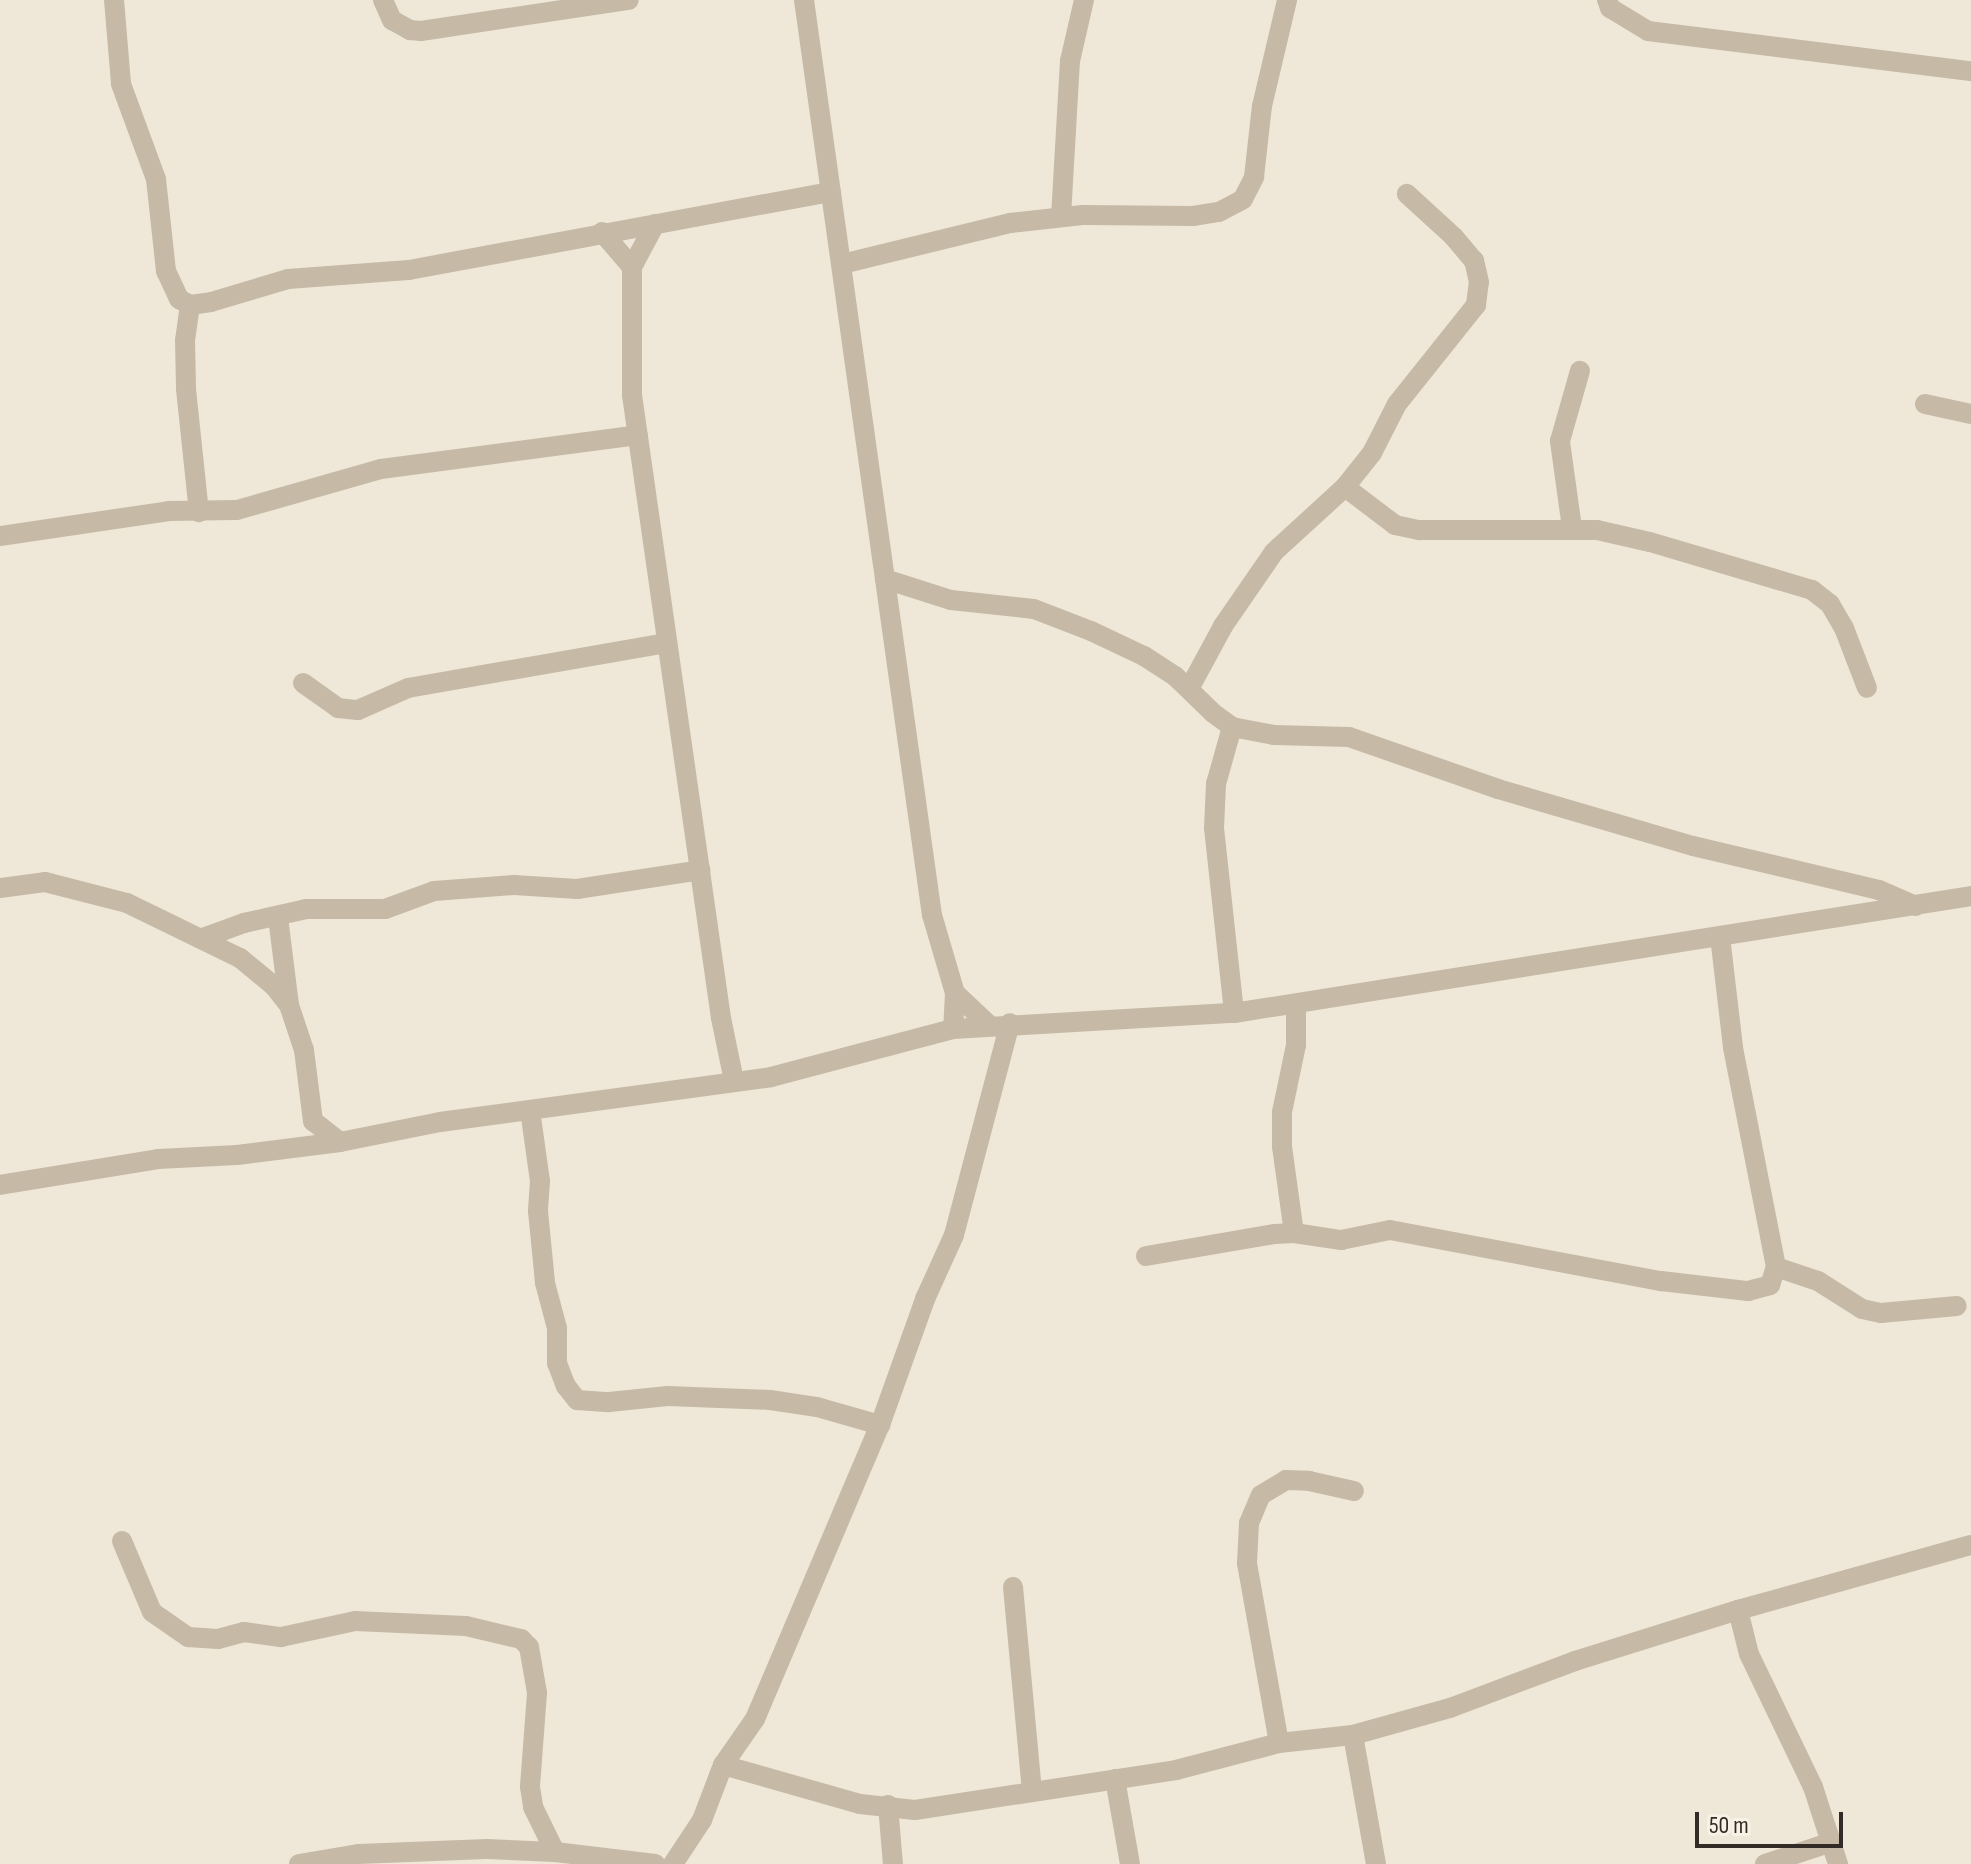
<!DOCTYPE html>
<html>
<head>
<meta charset="utf-8">
<style>
  body { margin:0 }
  #map { position:relative; width:1971px; height:1864px; overflow:hidden; background:#efe8d9; font-family:"Sofia Sans Condensed",sans-serif }
  div>[style] { position:absolute }
  .minor>* { height:20px; margin:-10px; padding:0 10px; transform-origin:10px; border-radius:10px; background:#c6baa6 }
  span { translate:-50% -50%; white-space:nowrap; text-align:center; line-height:1.15; -webkit-text-stroke:6px #f7f2e5; paint-order:stroke }
  .scale { position:absolute; left:1695px; top:1812px; width:148px; height:36px; box-sizing:border-box; border:4px solid #332c26; border-top:0; padding-left:10px; font-size:24px; line-height:28px; white-space:nowrap; color:#332c26; -webkit-text-stroke:6px #f7f2e5; paint-order:stroke }
</style>
</head>
<body>
<div id="map">
  <div class="minor">
    <div style="left:114px;top:0;width:84px;rotate:85.2deg"></div>
    <div style="left:121px;top:84px;width:101px;rotate:69.8deg"></div>
    <div style="left:156px;top:179px;width:93px;rotate:83.8deg"></div>
    <div style="left:166px;top:271px;width:31px;rotate:65deg"></div>
    <div style="left:179px;top:299px;width:13px;rotate:29deg"></div>
    <div style="left:190px;top:305px;width:21px;rotate:-8deg"></div>
    <div style="left:211px;top:302px;width:80px;rotate:-16.6deg"></div>
    <div style="left:288px;top:279px;width:121px;rotate:-4.3deg"></div>
    <div style="left:409px;top:270px;width:429px;rotate:-10.5deg"></div>
    <div style="left:383px;top:0;width:22px;rotate:66deg"></div>
    <div style="left:392px;top:20px;width:21px;rotate:29deg"></div>
    <div style="left:410px;top:30px;width:11px;rotate:5deg"></div>
    <div style="left:421px;top:31px;width:210px;rotate:-8.5deg"></div>
    <div style="left:804px;top:0;width:924px;rotate:82.04deg"></div>
    <div style="left:932px;top:915px;width:81px;rotate:73.6deg"></div>
    <div style="left:955px;top:993px;width:36px;rotate:93deg"></div>
    <div style="left:1607px;top:0;width:9px;rotate:69deg"></div>
    <div style="left:1610px;top:8px;width:44px;rotate:31.2deg"></div>
    <div style="left:1648px;top:31px;width:325px;rotate:7.1deg"></div>
    <div style="left:1061px;top:217px;width:156px;rotate:-86.7deg"></div>
    <div style="left:1070px;top:61px;width:63px;rotate:-77.1deg"></div>
    <div style="left:655px;top:224px;width:49px;rotate:118.1deg"></div>
    <div style="left:632px;top:267px;width:128px;rotate:90deg"></div>
    <div style="left:632px;top:395px;width:629px;rotate:81.87deg"></div>
    <div style="left:721px;top:1018px;width:64px;rotate:78.3deg"></div>
    <div style="left:602px;top:232px;width:46px;rotate:49.4deg"></div>
    <div style="left:842px;top:264px;width:173px;rotate:-13.7deg"></div>
    <div style="left:1010px;top:223px;width:73px;rotate:-6.3deg"></div>
    <div style="left:1083px;top:215px;width:110px;rotate:0.5deg"></div>
    <div style="left:1193px;top:216px;width:26px;rotate:-9deg"></div>
    <div style="left:1219px;top:212px;width:27px;rotate:-28deg"></div>
    <div style="left:1243px;top:199px;width:25px;rotate:-63deg"></div>
    <div style="left:1254px;top:177px;width:71px;rotate:-83.6deg"></div>
    <div style="left:1262px;top:106px;width:109px;rotate:-76.7deg"></div>
    <div style="left:190px;top:305px;width:35px;rotate:98deg"></div>
    <div style="left:185px;top:340px;width:49px;rotate:88.8deg"></div>
    <div style="left:186px;top:389px;width:124px;rotate:84deg"></div>
    <div style="left:1925px;top:404px;width:47px;rotate:12.3deg"></div>
    <div style="left:1345px;top:487px;width:63px;rotate:37.2deg"></div>
    <div style="left:1395px;top:525px;width:25px;rotate:12deg"></div>
    <div style="left:1419px;top:530px;width:178px"></div>
    <div style="left:1597px;top:530px;width:54px;rotate:12.8deg"></div>
    <div style="left:1650px;top:542px;width:169px;rotate:16.5deg"></div>
    <div style="left:1812px;top:590px;width:23px;rotate:38deg"></div>
    <div style="left:1830px;top:604px;width:28px;rotate:60deg"></div>
    <div style="left:1844px;top:628px;width:64px;rotate:69deg"></div>
    <div style="left:1572px;top:528px;width:88px;rotate:-97.9deg"></div>
    <div style="left:1560px;top:441px;width:73px;rotate:-74.1deg"></div>
    <div style="left:0;top:536px;width:171px;rotate:-8.4deg"></div>
    <div style="left:169px;top:511px;width:68px;rotate:-0.8deg"></div>
    <div style="left:237px;top:510px;width:150px;rotate:-15.9deg"></div>
    <div style="left:381px;top:469px;width:259px;rotate:-7.5deg"></div>
    <div style="left:885px;top:579px;width:69px;rotate:17.7deg"></div>
    <div style="left:951px;top:600px;width:83px;rotate:6.2deg"></div>
    <div style="left:1034px;top:609px;width:61px;rotate:21.1deg"></div>
    <div style="left:1091px;top:631px;width:59px;rotate:25.3deg"></div>
    <div style="left:1144px;top:656px;width:37px;rotate:33deg"></div>
    <div style="left:1175px;top:676px;width:53px;rotate:44.2deg"></div>
    <div style="left:1213px;top:713px;width:24px;rotate:36deg"></div>
    <div style="left:1232px;top:727px;width:43px;rotate:10.8deg"></div>
    <div style="left:1274px;top:735px;width:75px;rotate:1.5deg"></div>
    <div style="left:1349px;top:737px;width:158px;rotate:19.2deg"></div>
    <div style="left:1498px;top:789px;width:203px;rotate:16.3deg"></div>
    <div style="left:1693px;top:846px;width:191px;rotate:13.3deg"></div>
    <div style="left:1879px;top:890px;width:40px;rotate:23.4deg"></div>
    <div style="left:303px;top:683px;width:43px;rotate:35.5deg"></div>
    <div style="left:338px;top:708px;width:20px;rotate:6deg"></div>
    <div style="left:358px;top:710px;width:55px;rotate:-23.7deg"></div>
    <div style="left:408px;top:688px;width:263px;rotate:-9.9deg"></div>
    <div style="left:1189px;top:689px;width:72px;rotate:-61.6deg"></div>
    <div style="left:1223px;top:626px;width:90px;rotate:-55.4deg"></div>
    <div style="left:1274px;top:552px;width:96px;rotate:-42.5deg"></div>
    <div style="left:1345px;top:487px;width:43px;rotate:-51.5deg"></div>
    <div style="left:1372px;top:453px;width:55px;rotate:-63deg"></div>
    <div style="left:1397px;top:404px;width:127px;rotate:-51.4deg"></div>
    <div style="left:1476px;top:305px;width:23px;rotate:-83deg"></div>
    <div style="left:1479px;top:282px;width:22px;rotate:-103deg"></div>
    <div style="left:1474px;top:261px;width:31px;rotate:-130deg"></div>
    <div style="left:1454px;top:237px;width:64px;rotate:-137.5deg"></div>
    <div style="left:1232px;top:727px;width:59px;rotate:105.7deg"></div>
    <div style="left:1216px;top:784px;width:44px;rotate:92.6deg"></div>
    <div style="left:1214px;top:828px;width:186px;rotate:83.8deg"></div>
    <div style="left:0;top:888px;width:45px;rotate:-7.6deg"></div>
    <div style="left:45px;top:882px;width:85px;rotate:14.4deg"></div>
    <div style="left:127px;top:903px;width:126px;rotate:26deg"></div>
    <div style="left:240px;top:958px;width:44px;rotate:39.5deg"></div>
    <div style="left:274px;top:986px;width:24px;rotate:52deg"></div>
    <div style="left:289px;top:1005px;width:47px;rotate:71.6deg"></div>
    <div style="left:304px;top:1050px;width:72px;rotate:82.8deg"></div>
    <div style="left:313px;top:1121px;width:34px;rotate:38deg"></div>
    <div style="left:278px;top:917px;width:89px;rotate:82.9deg"></div>
    <div style="left:203px;top:938px;width:44px;rotate:-20.1deg"></div>
    <div style="left:244px;top:923px;width:64px;rotate:-12.7deg"></div>
    <div style="left:306px;top:909px;width:79px"></div>
    <div style="left:385px;top:909px;width:52px;rotate:-20.2deg"></div>
    <div style="left:434px;top:891px;width:80px;rotate:-4.3deg"></div>
    <div style="left:514px;top:885px;width:63px;rotate:3.6deg"></div>
    <div style="left:577px;top:889px;width:125px;rotate:-8.7deg"></div>
    <div style="left:955px;top:993px;width:48px;rotate:43.3deg"></div>
    <div style="left:530px;top:1110px;width:72px;rotate:82deg"></div>
    <div style="left:540px;top:1181px;width:30px;rotate:94deg"></div>
    <div style="left:538px;top:1211px;width:72px;rotate:84.4deg"></div>
    <div style="left:545px;top:1283px;width:47px;rotate:75.1deg"></div>
    <div style="left:557px;top:1328px;width:35px;rotate:90deg"></div>
    <div style="left:557px;top:1363px;width:25px;rotate:69deg"></div>
    <div style="left:566px;top:1386px;width:18px;rotate:52deg"></div>
    <div style="left:577px;top:1400px;width:32px;rotate:4deg"></div>
    <div style="left:609px;top:1402px;width:59px;rotate:-5.8deg"></div>
    <div style="left:668px;top:1396px;width:102px;rotate:2.2deg"></div>
    <div style="left:770px;top:1400px;width:48px;rotate:8.5deg"></div>
    <div style="left:817px;top:1407px;width:66px;rotate:15.9deg"></div>
    <div style="left:0;top:1185px;width:160px;rotate:-9.3deg"></div>
    <div style="left:158px;top:1159px;width:79px;rotate:-2.9deg"></div>
    <div style="left:237px;top:1155px;width:104px;rotate:-7.2deg"></div>
    <div style="left:340px;top:1142px;width:102px;rotate:-11.3deg"></div>
    <div style="left:440px;top:1122px;width:334px;rotate:-7.7deg"></div>
    <div style="left:771px;top:1077px;width:188px;rotate:-14.8deg"></div>
    <div style="left:953px;top:1029px;width:281px;rotate:-3.3deg"></div>
    <div style="left:1234px;top:1013px;width:746px;rotate:-9.02deg"></div>
    <div style="left:1294px;top:1233px;width:87px;rotate:-97.9deg"></div>
    <div style="left:1282px;top:1147px;width:35px;rotate:-90deg"></div>
    <div style="left:1282px;top:1112px;width:68px;rotate:-78.2deg"></div>
    <div style="left:1296px;top:1045px;width:41px;rotate:-90deg"></div>
    <div style="left:1146px;top:1256px;width:131px;rotate:-9.7deg"></div>
    <div style="left:1275px;top:1234px;width:19px;rotate:-3deg"></div>
    <div style="left:1294px;top:1233px;width:48px;rotate:8.5deg"></div>
    <div style="left:1341px;top:1240px;width:50px;rotate:-11.5deg"></div>
    <div style="left:1390px;top:1230px;width:276px;rotate:10.7deg"></div>
    <div style="left:1661px;top:1281px;width:88px;rotate:6.6deg"></div>
    <div style="left:1748px;top:1291px;width:23px;rotate:-15deg"></div>
    <div style="left:1770px;top:1285px;width:19px;rotate:-72deg"></div>
    <div style="left:1776px;top:1267px;width:224px;rotate:-101.1deg"></div>
    <div style="left:1733px;top:1047px;width:111px;rotate:-96.7deg"></div>
    <div style="left:1776px;top:1267px;width:44px;rotate:18.4deg"></div>
    <div style="left:1818px;top:1281px;width:52px;rotate:32.5deg"></div>
    <div style="left:1862px;top:1309px;width:19px;rotate:12deg"></div>
    <div style="left:1881px;top:1313px;width:76px;rotate:-5.3deg"></div>
    <div style="left:122px;top:1541px;width:77px;rotate:67.1deg"></div>
    <div style="left:152px;top:1612px;width:44px;rotate:34.8deg"></div>
    <div style="left:188px;top:1637px;width:30px;rotate:4deg"></div>
    <div style="left:218px;top:1639px;width:27px;rotate:-15deg"></div>
    <div style="left:244px;top:1632px;width:37px;rotate:8deg"></div>
    <div style="left:281px;top:1637px;width:76px;rotate:-12.2deg"></div>
    <div style="left:355px;top:1621px;width:111px;rotate:2.6deg"></div>
    <div style="left:466px;top:1626px;width:57px;rotate:13.3deg"></div>
    <div style="left:521px;top:1639px;width:11px;rotate:45deg"></div>
    <div style="left:529px;top:1647px;width:47px;rotate:80.1deg"></div>
    <div style="left:537px;top:1693px;width:94px;rotate:94.3deg"></div>
    <div style="left:530px;top:1787px;width:20px;rotate:81deg"></div>
    <div style="left:533px;top:1807px;width:50px;rotate:63.9deg"></div>
    <div style="left:1013px;top:1587px;width:204px;rotate:84.7deg"></div>
    <div style="left:1738px;top:1610px;width:45px;rotate:76deg"></div>
    <div style="left:1749px;top:1654px;width:148px;rotate:64.3deg"></div>
    <div style="left:1813px;top:1787px;width:81px;rotate:72deg"></div>
    <div style="left:1353px;top:1735px;width:131px;rotate:79.9deg"></div>
    <div style="left:1279px;top:1743px;width:183px;rotate:-100.1deg"></div>
    <div style="left:1247px;top:1563px;width:40px;rotate:-87.1deg"></div>
    <div style="left:1249px;top:1523px;width:30px;rotate:-67deg"></div>
    <div style="left:1261px;top:1495px;width:29px;rotate:-31deg"></div>
    <div style="left:1286px;top:1480px;width:23px;rotate:2deg"></div>
    <div style="left:1309px;top:1481px;width:46px;rotate:12.5deg"></div>
    <div style="left:723px;top:1765px;width:142px;rotate:15.9deg"></div>
    <div style="left:860px;top:1804px;width:55px;rotate:6.2deg"></div>
    <div style="left:915px;top:1810px;width:264px;rotate:-8.7deg"></div>
    <div style="left:1176px;top:1770px;width:106px;rotate:-14.7deg"></div>
    <div style="left:1279px;top:1743px;width:74px;rotate:-6.2deg"></div>
    <div style="left:1353px;top:1735px;width:101px;rotate:-15.6deg"></div>
    <div style="left:1450px;top:1708px;width:134px;rotate:-20.6deg"></div>
    <div style="left:1575px;top:1661px;width:171px;rotate:-17.4deg"></div>
    <div style="left:1738px;top:1610px;width:242px;rotate:-15.6deg"></div>
    <div style="left:1115px;top:1779px;width:86px;rotate:80deg"></div>
    <div style="left:888px;top:1805px;width:59px;rotate:85.2deg"></div>
    <div style="left:299px;top:1864px;width:60px;rotate:-9.6deg"></div>
    <div style="left:358px;top:1854px;width:129px;rotate:-2.2deg"></div>
    <div style="left:487px;top:1849px;width:68px;rotate:2.5deg"></div>
    <div style="left:555px;top:1852px;width:101px;rotate:6.8deg"></div>
    <div style="left:673px;top:1864px;width:53px;rotate:-56.6deg"></div>
    <div style="left:702px;top:1820px;width:59px;rotate:-69.1deg"></div>
    <div style="left:723px;top:1765px;width:56px;rotate:-55.2deg"></div>
    <div style="left:755px;top:1719px;width:319px;rotate:-67deg"></div>
    <div style="left:880px;top:1425px;width:134px;rotate:-70.3deg"></div>
    <div style="left:925px;top:1299px;width:70px;rotate:-65.6deg"></div>
    <div style="left:954px;top:1235px;width:219px;rotate:-75.2deg"></div>
    <div style="left:1765px;top:1864px;width:71px;rotate:-18.2deg"></div>
  </div>
  <div class="scale">50 m</div>
</div>
</body>
</html>
